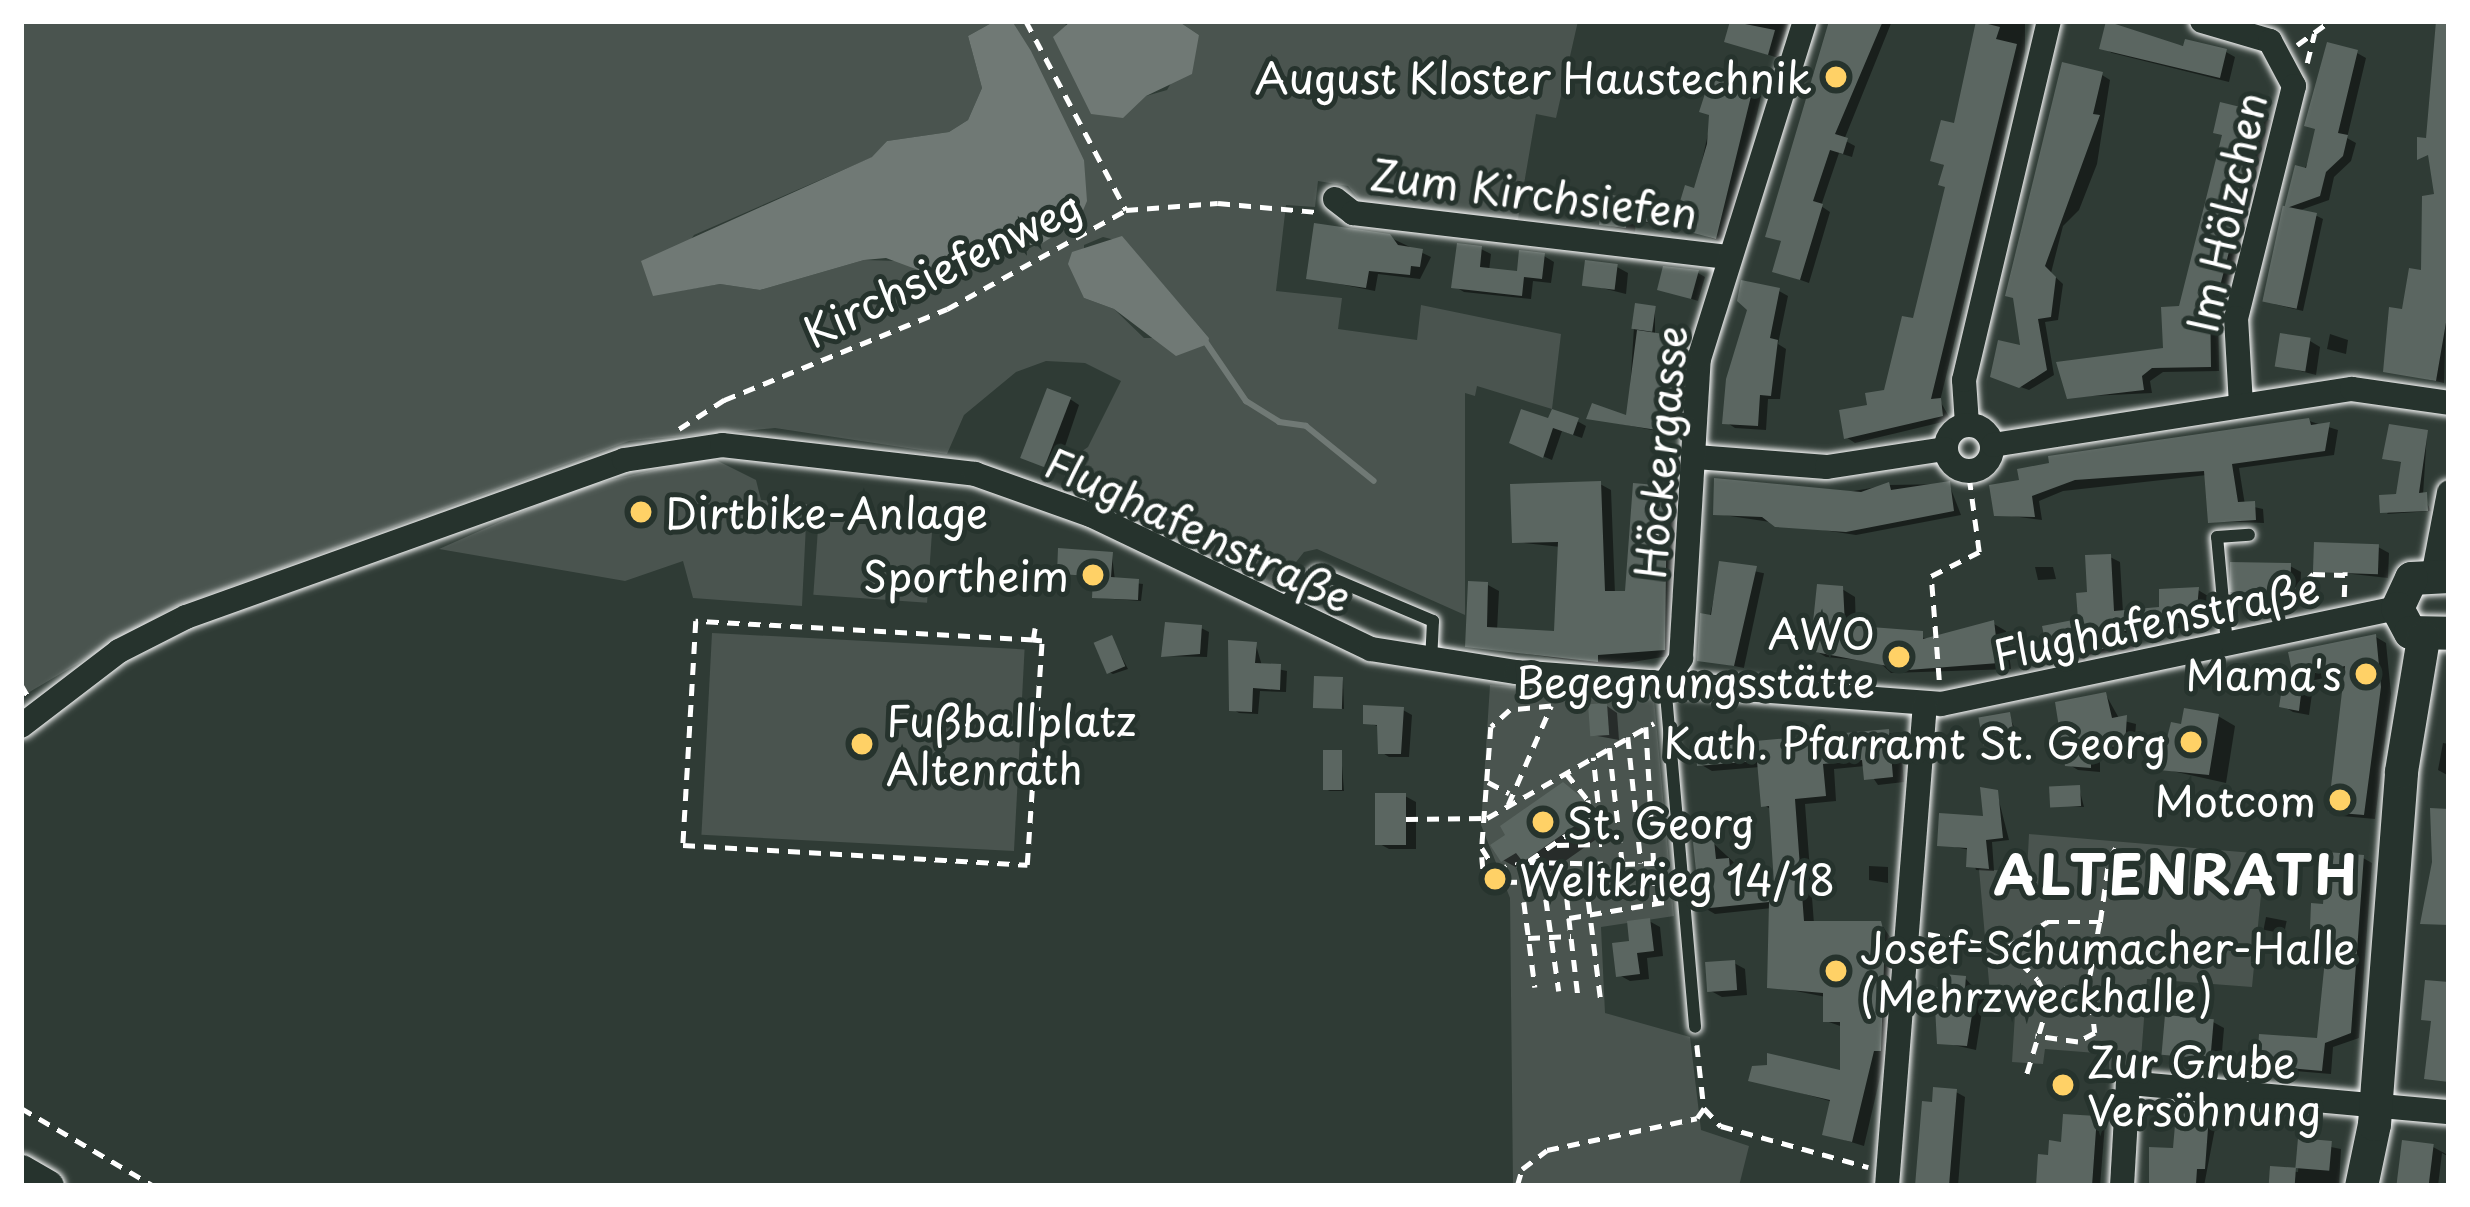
<!DOCTYPE html>
<html>
<head>
<meta charset="utf-8">
<style>
  body { margin:0 }
  #map { position:relative; width:2470px; height:1207px; overflow:hidden; background:#2f3b35; font-family:"Playpen Sans",sans-serif }
  div>[style] { position:absolute }
  .green>* { inset:0; background:#4a544f; transform-origin:0 0 }
  .water>* { inset:0; background:#707975 }
  .shadow>* { inset:0; background:#0007; transform-origin:0 0 }
  .stream>* { height:6px; margin:-3px; padding:0 3px; transform-origin:3px; border-radius:3px; background:#707975 }
  .building>* { inset:0; background:#5b6661; transform-origin:0 0 }
  .path>* { height:4.5px; margin-top:-2.25px; transform-origin:0; background:repeating-linear-gradient(90deg,#fff 0 12px,transparent 0 21px) }
  .roads { filter:drop-shadow(0 0 3px #fff) drop-shadow(0 0 3px #fff) }
  .service>* { height:12px; margin:-6px; padding:0 6px; transform-origin:6px; border-radius:6px; background:#26332d }
  .minor>* { height:24px; margin:-12px; padding:0 12px; transform-origin:12px; border-radius:12px; background:#26332d }
  .minor>.ring { margin:-12px; padding:0; box-sizing:content-box; background:none; border:24px solid #26332d; border-radius:50% }
  .secondary>* { height:33px; margin:-16.5px; padding:0 16.5px; transform-origin:16.5px; border-radius:16.5px; background:#26332d }
  .dots>* { width:33px; height:33px; translate:-50% -50%; box-sizing:border-box; border:6px solid #26332d; border-radius:50% }
  span { translate:-50% -50%; white-space:nowrap; text-align:center; line-height:1.15; -webkit-text-stroke:10px #26332d; paint-order:stroke }
  .poi-label { font-size:42px; color:#fff }
  .right { translate:-100% -50%; text-align:right }
  .left { translate:0 -50%; text-align:left }
  .street-label { font-size:42px; color:#fff }
  .district-label { font-size:54px; color:#fff; font-weight:700; letter-spacing:3px }
  .frame { position:absolute; inset:0; border:24px solid #fff; pointer-events:none }
</style>
</head>
<body>
<div id="map">
  <div class="green">
    <div style="clip-path:polygon(evenodd,21px 21px,995px 21px,968px 36px,982px 88px,968px 120px,949px 132px,887px 141px,873px 157px,694px 235px,653px 295px,720px 284px,760px 290px,864px 260px,966px 263px,977px 250px,1030px 248px,1069px 227px,1084px 160px,1012px 21px,1071px 21px,1065px 24px,1146px 96px,1167px 90px,1199px 35px,1178px 21px,1578px 21px,1556px 118px,1536px 114px,1517px 225px,1364px 206px,1348px 186px,1318px 181px,1315px 207px,1286px 205px,1276px 291px,1342px 298px,1338px 329px,1417px 340px,1421px 305px,1561px 334px,1552px 409px,1477px 386px,1475px 396px,1465px 393px,1465px 615px,1317px 549px,1304px 552px,1277px 586px,1061px 491px,1068px 461px,1088px 447px,1121px 381px,1085px 363px,1046px 361px,1016px 372px,964px 415px,947px 454px,775px 428px,629px 441px,174px 607px,21px 697px,21px 21px,1103px 237px,1127px 243px,1209px 338px,1144px 338px,1114px 309px,1084px 298px,1084px 245px,1103px 237px)"></div>
    <div style="clip-path:polygon(710px 457px,756px 480px,761px 500px,807px 504px,802px 606px,693px 598px,683px 561px,625px 581px,439px 549px,574px 489px)"></div>
    <div style="left:819px;top:514px;width:114px;height:81px;rotate:4deg"></div>
    <div style="left:712px;top:633px;width:313px;height:202px;rotate:3deg"></div>
    <div style="clip-path:polygon(1490px 685px,1654px 699px,1674px 916px,1601px 927px,1605px 1013px,1690px 1037px,1701px 1130px,1749px 1146px,1739px 1186px,1513px 1186px,1510px 898px,1481px 825px)"></div>
    <div style="clip-path:polygon(2029px 834px,2265px 854px,2252px 987px,2147px 979px,2140px 1072px,2109px 1070px,2109px 1054px,2045px 1049px,2043px 1064px,2012px 1062px,2016px 998px,1990px 994px,1979px 869px,2027px 872px)"></div>
  </div>
  <div class="water">
    <div style="clip-path:polygon(995px 21px,1012px 21px,1031px 51px,1084px 160px,1087px 201px,1079px 220px,1041px 244px,978px 250px,966px 263px,929px 274px,886px 258px,864px 260px,760px 290px,720px 284px,653px 296px,641px 261px,872px 157px,887px 141px,949px 132px,968px 120px,982px 88px,968px 36px)"></div>
    <div style="clip-path:polygon(1071px 21px,1178px 21px,1199px 35px,1192px 74px,1146px 96px,1123px 118px,1091px 114px,1053px 37px)"></div>
    <div style="clip-path:polygon(1122px 236px,1209px 338px,1208px 344px,1176px 356px,1114px 309px,1084px 298px,1068px 264px,1072px 252px)"></div>
  </div>
  <div class="shadow">
    <div style="clip-path:polygon(1725px 21px,1789px 21px,1778px 58px,1727px 41px,1732px 25px)"></div>
    <div style="clip-path:polygon(1842px 21px,1892px 21px,1844px 140px,1855px 146px,1852px 157px,1839px 153px,1821px 206px,1830px 212px,1809px 283px,1775px 271px,1784px 242px,1778px 240px)"></div>
    <div style="clip-path:polygon(1979px 21px,2025px 21px,2025px 52px,1940px 401px,1951px 420px,1855px 443px,1846px 437px,1887px 393px,1916px 322px,1948px 187px,1946px 166px,1933px 160px,1956px 127px)"></div>
    <div style="clip-path:polygon(2109px 23px,2156px 42px,2226px 52px,2235px 57px,2229px 82px,2112px 53px,2103px 48px)"></div>
    <div style="clip-path:polygon(2357px 53px,2366px 58px,2347px 138px,2356px 143px,2351px 161px,2334px 177px,2329px 200px,2295px 212px,2287px 208px)"></div>
    <div style="clip-path:polygon(2102px 75px,2110px 80px,2097px 164px,2079px 210px,2063px 226px,2051px 273px,2063px 284px,2058px 320px,2045px 322px,2054px 375px,2029px 390px,2001px 380px,2024px 349px,2016px 299px)"></div>
    <div style="clip-path:polygon(1751px 91px,1761px 96px,1735px 214px,1720px 242px,1693px 230px,1695px 192px,1712px 116px)"></div>
    <div style="clip-path:polygon(2263px 116px,2272px 121px,2227px 297px,2218px 295px,2219px 371px,2163px 372px,2150px 381px,2152px 393px,2070px 397px,2166px 350px)"></div>
    <div style="clip-path:polygon(1654px 207px,1664px 212px,1661px 226px,1636px 220px,1635px 232px,1602px 224px)"></div>
    <div style="clip-path:polygon(2423px 211px,2449px 215px,2444px 383px,2386px 370px,2423px 274px)"></div>
    <div style="clip-path:polygon(2317px 216px,2323px 219px,2303px 311px,2274px 304px,2284px 219px)"></div>
    <div style="clip-path:polygon(1389px 237px,1431px 257px,1420px 279px,1378px 274px,1375px 291px,1309px 278px)"></div>
    <div style="clip-path:polygon(1481px 249px,1491px 254px,1489px 271px,1519px 274px,1544px 256px,1554px 262px,1551px 283px,1533px 281px,1531px 299px,1464px 292px,1454px 286px)"></div>
    <div style="clip-path:polygon(1617px 267px,1628px 273px,1626px 294px,1586px 284px)"></div>
    <div style="clip-path:polygon(1698px 273px,1705px 277px,1698px 301px,1661px 289px)"></div>
    <div style="clip-path:polygon(1779px 291px,1788px 296px,1778px 344px,1786px 349px,1780px 399px,1768px 399px,1766px 430px,1735px 428px,1726px 422px)"></div>
    <div style="clip-path:polygon(1655px 309px,1655px 336px,1678px 344px,1678px 435px,1590px 418px,1628px 420px,1634px 327px)"></div>
    <div style="clip-path:polygon(2330px 334px,2348px 340px,2346px 354px,2327px 349px)"></div>
    <div style="clip-path:polygon(2310px 341px,2320px 347px,2316px 375px,2277px 365px)"></div>
    <div style="clip-path:polygon(1070px 399px,1079px 405px,1057px 470px,1032px 462px)"></div>
    <div style="clip-path:polygon(1577px 421px,1586px 426px,1582px 438px,1562px 431px,1552px 460px,1521px 447px,1550px 422px)"></div>
    <div style="clip-path:polygon(2309px 421px,2338px 430px,2334px 455px,2239px 468px,2245px 505px,2263px 509px,2264px 523px,2210px 521px,2207px 475px,2063px 491px,2039px 501px,2042px 520px,1997px 514px,1993px 487px)"></div>
    <div style="clip-path:polygon(2427px 433px,2423px 495px,2431px 511px,2387px 514px,2399px 497px,2404px 463px,2390px 460px)"></div>
    <div style="clip-path:polygon(1600px 484px,1611px 490px,1615px 594px,1628px 594px,1666px 489px,1678px 495px,1675px 655px,1608px 666px,1468px 645px,1488px 585px,1499px 591px,1497px 631px,1557px 634px,1561px 547px,1515px 542px)"></div>
    <div style="clip-path:polygon(1949px 484px,1961px 515px,1856px 535px,1717px 514px,1889px 485px)"></div>
    <div style="clip-path:polygon(2378px 547px,2389px 553px,2388px 578px,2316px 570px)"></div>
    <div style="clip-path:polygon(1112px 555px,1115px 581px,1143px 584px,1141px 601px,1099px 598px,1096px 577px,1060px 572px)"></div>
    <div style="clip-path:polygon(2110px 557px,2120px 562px,2123px 613px,2158px 610px,2198px 590px,2208px 596px,2205px 624px,2133px 635px,2134px 651px,2085px 655px,2086px 663px,2062px 668px,2053px 662px)"></div>
    <div style="left:1721px;top:564px;width:44px;height:97px;rotate:12deg"></div>
    <div style="clip-path:polygon(2290px 566px,2301px 572px,2300px 597px,2236px 590px)"></div>
    <div style="clip-path:polygon(2035px 567px,2053px 567px,2056px 579px,2038px 580px)"></div>
    <div style="clip-path:polygon(1842px 589px,1855px 597px,1856px 629px,1933px 639px,1994px 624px,2006px 631px,2011px 669px,1891px 673px,1879px 662px,1826px 657px,1814px 650px)"></div>
    <div style="clip-path:polygon(1201px 628px,1209px 632px,1207px 657px,1164px 656px)"></div>
    <div style="clip-path:polygon(2376px 637px,2386px 643px,2391px 694px,2375px 819px,2342px 816px,2331px 810px,2348px 673px,2305px 682px,2313px 687px,2309px 715px,2293px 712px,2283px 706px,2297px 680px,2292px 654px)"></div>
    <div style="clip-path:polygon(1112px 639px,1128px 669px,1113px 674px,1109px 672px)"></div>
    <div style="clip-path:polygon(1256px 645px,1262px 666px,1287px 671px,1286px 692px,1260px 691px,1258px 714px,1239px 713px,1232px 709px)"></div>
    <div style="clip-path:polygon(1343px 680px,1344px 709px,1314px 706px)"></div>
    <div style="clip-path:polygon(2106px 695px,2120px 720px,2136px 724px,2134px 750px,2100px 750px,2100px 772px,2078px 770px,2068px 764px)"></div>
    <div style="clip-path:polygon(1607px 706px,1617px 713px,1619px 740px,1592px 735px)"></div>
    <div style="clip-path:polygon(1403px 710px,1412px 715px,1409px 757px,1389px 757px,1381px 752px,1380px 727px,1366px 722px)"></div>
    <div style="clip-path:polygon(2009px 716px,2022px 744px,1996px 750px,1988px 746px)"></div>
    <div style="clip-path:polygon(2218px 716px,2235px 726px,2226px 783px,2163px 769px,2184px 728px)"></div>
    <div style="clip-path:polygon(1888px 732px,1900px 738px,1904px 782px,1878px 785px,1865px 766px,1834px 769px,1836px 801px,1805px 804px,1814px 924px,1881px 924px,1895px 944px,1885px 1056px,1864px 1146px,1825px 1134px,1833px 1102px,1751px 1079px,1843px 1074px,1843px 1027px,1826px 1021px,1826px 997px,1770px 986px,1772px 908px,1715px 914px,1703px 907px,1713px 843px,1740px 868px,1742px 891px,1777px 887px,1772px 810px,1764px 805px,1760px 767px,1712px 771px,1700px 764px,1742px 736px,1755px 744px)"></div>
    <div style="clip-path:polygon(2443px 743px,2449px 744px,2449px 776px,2438px 770px)"></div>
    <div style="clip-path:polygon(1341px 753px,1344px 791px,1330px 791px,1325px 789px)"></div>
    <div style="clip-path:polygon(1563px 786px,1607px 816px,1608px 831px,1548px 873px,1537px 867px,1526px 873px,1503px 860px)"></div>
    <div style="clip-path:polygon(2079px 788px,2084px 807px,2053px 805px)"></div>
    <div style="clip-path:polygon(1997px 793px,2009px 840px,1992px 842px,1994px 871px,1976px 870px,1970px 850px,1940px 844px,1987px 819px)"></div>
    <div style="clip-path:polygon(1405px 796px,1416px 802px,1416px 849px,1389px 849px,1378px 843px)"></div>
    <div style="clip-path:polygon(2363px 858px,2372px 863px,2359px 1038px,2333px 1047px,2331px 1074px,2269px 1069px,2260px 1063px,2320px 1041px,2330px 933px,2313px 928px)"></div>
    <div style="clip-path:polygon(1869px 866px,1888px 867px,1888px 883px,1869px 880px)"></div>
    <div style="left:2266px;top:917px;width:21px;height:13px;rotate:11deg"></div>
    <div style="clip-path:polygon(1649px 921px,1660px 927px,1663px 956px,1647px 958px,1649px 979px,1630px 981px,1619px 975px)"></div>
    <div style="clip-path:polygon(1734px 963px,1745px 969px,1747px 995px,1722px 997px,1711px 991px)"></div>
    <div style="clip-path:polygon(1965px 978px,1984px 999px,1976px 1050px,1940px 1042px,1945px 991px)"></div>
    <div style="clip-path:polygon(2213px 1022px,2224px 1028px,2221px 1063px,2165px 1054px)"></div>
    <div style="clip-path:polygon(1956px 1092px,1965px 1097px,1958px 1186px,1918px 1186px,1935px 1105px)"></div>
    <div style="clip-path:polygon(2208px 1118px,2216px 1123px,2204px 1186px,2149px 1186px,2152px 1150px,2175px 1151px)"></div>
    <div style="clip-path:polygon(2096px 1119px,2105px 1124px,2100px 1186px,2037px 1186px,2064px 1145px)"></div>
    <div style="clip-path:polygon(2300px 1141px,2341px 1149px,2339px 1186px,2271px 1186px,2272px 1170px,2298px 1172px)"></div>
    <div style="clip-path:polygon(2447px 1142px,2449px 1157px,2442px 1153px,2438px 1186px,2399px 1186px,2433px 1147px,2446px 1154px)"></div>
  </div>
  <div class="stream">
    <div style="left:1205px;top:341px;width:73px;rotate:55.7deg"></div>
    <div style="left:1246px;top:401px;width:39px;rotate:32deg"></div>
    <div style="left:1279px;top:422px;width:27px;rotate:8deg"></div>
    <div style="left:1306px;top:426px;width:87px;rotate:39deg"></div>
  </div>
  <div class="building">
    <div style="clip-path:polygon(1730px 21px,1775px 30px,1768px 55px,1724px 42px)"></div>
    <div style="clip-path:polygon(1829px 21px,1883px 21px,1835px 134px,1848px 138px,1843px 154px,1830px 150px,1813px 201px,1823px 204px,1800px 280px,1772px 272px,1781px 241px,1765px 237px)"></div>
    <div style="clip-path:polygon(1976px 21px,2000px 27px,1996px 39px,2017px 44px,1931px 399px,1941px 398px,1943px 416px,1844px 439px,1839px 410px,1867px 405px,1865px 393px,1884px 390px,1902px 316px,1913px 318px,1945px 187px,1938px 185px,1944px 165px,1930px 161px,1941px 120px,1954px 123px)"></div>
    <div style="clip-path:polygon(2106px 21px,2183px 46px,2185px 39px,2227px 49px,2220px 78px,2099px 49px)"></div>
    <div style="clip-path:polygon(2436px 21px,2449px 21px,2449px 305px,2436px 381px,2383px 372px,2389px 307px,2402px 309px,2409px 268px,2421px 270px,2422px 196px,2434px 194px,2428px 155px,2417px 160px,2417px 137px,2426px 138px)"></div>
    <div style="clip-path:polygon(2327px 42px,2358px 50px,2338px 133px,2348px 135px,2343px 156px,2326px 172px,2320px 196px,2284px 209px,2295px 165px,2306px 168px,2315px 129px,2304px 126px)"></div>
    <div style="clip-path:polygon(2062px 62px,2103px 72px,2093px 114px,2100px 115px,2045px 266px,2056px 277px,2051px 317px,2038px 319px,2047px 370px,2019px 388px,1990px 377px,1998px 340px,2020px 345px,2013px 298px,2005px 296px)"></div>
    <div style="clip-path:polygon(1711px 75px,1753px 88px,1716px 239px,1690px 232px,1691px 212px,1678px 208px,1685px 185px,1694px 188px,1707px 144px,1709px 115px,1699px 112px)"></div>
    <div style="clip-path:polygon(2220px 102px,2265px 113px,2218px 294px,2210px 292px,2211px 367px,2152px 368px,2142px 376px,2144px 390px,2067px 399px,2056px 362px,2163px 348px,2161px 307px,2179px 306px,2222px 135px,2213px 133px)"></div>
    <div style="clip-path:polygon(1603px 193px,1655px 204px,1651px 223px,1627px 217px,1626px 228px,1599px 225px)"></div>
    <div style="left:2317px;top:213px;width:98px;height:35px;rotate:102deg"></div>
    <div style="clip-path:polygon(1314px 223px,1390px 234px,1398px 245px,1423px 249px,1420px 267px,1411px 266px,1410px 275px,1369px 271px,1366px 288px,1306px 279px)"></div>
    <div style="clip-path:polygon(1457px 243px,1482px 246px,1480px 267px,1517px 271px,1519px 250px,1545px 253px,1542px 279px,1524px 277px,1522px 296px,1451px 288px)"></div>
    <div style="left:1585px;top:260px;width:33px;height:26px;rotate:7deg"></div>
    <div style="clip-path:polygon(1663px 266px,1699px 270px,1691px 299px,1657px 290px)"></div>
    <div style="clip-path:polygon(1741px 280px,1780px 288px,1770px 338px,1778px 340px,1771px 396px,1760px 395px,1758px 426px,1722px 424px,1726px 379px,1747px 310px,1737px 301px)"></div>
    <div style="left:1635px;top:303px;width:21px;height:26px;rotate:8deg"></div>
    <div style="clip-path:polygon(1637px 330px,1670px 335px,1668px 345px,1676px 346px,1670px 432px,1586px 419px,1592px 403px,1626px 415px)"></div>
    <div style="left:2280px;top:333px;width:31px;height:34px;rotate:9deg"></div>
    <div style="left:1047px;top:388px;width:26px;height:75px;rotate:21deg"></div>
    <div style="clip-path:polygon(1521px 409px,1548px 418px,1552px 409px,1579px 418px,1573px 435px,1553px 428px,1543px 458px,1509px 443px)"></div>
    <div style="clip-path:polygon(2309px 418px,2311px 425px,2330px 422px,2325px 451px,2232px 464px,2238px 502px,2255px 501px,2256px 520px,2208px 523px,2204px 471px,2075px 480px,2032px 496px,2035px 517px,1994px 516px,1989px 485px,2019px 480px,2017px 469px,2049px 463px,2048px 456px)"></div>
    <div style="clip-path:polygon(2389px 424px,2428px 430px,2419px 493px,2427px 492px,2428px 511px,2380px 513px,2379px 495px,2396px 494px,2401px 462px,2382px 459px)"></div>
    <div style="clip-path:polygon(1714px 478px,1861px 492px,1889px 482px,1891px 490px,1950px 481px,1954px 511px,1846px 532px,1775px 527px,1762px 517px,1713px 515px)"></div>
    <div style="clip-path:polygon(1601px 481px,1605px 591px,1625px 591px,1633px 483px,1667px 486px,1665px 650px,1598px 655px,1598px 662px,1465px 647px,1468px 581px,1488px 582px,1487px 627px,1554px 631px,1558px 542px,1512px 543px,1510px 484px)"></div>
    <div style="left:2314px;top:542px;width:65px;height:30px;rotate:2deg"></div>
    <div style="clip-path:polygon(1058px 548px,1113px 552px,1111px 577px,1139px 579px,1138px 600px,1092px 598px,1093px 576px,1057px 574px)"></div>
    <div style="clip-path:polygon(2111px 554px,2114px 611px,2159px 607px,2159px 617px,2159px 589px,2199px 587px,2196px 620px,2124px 631px,2126px 647px,2076px 651px,2078px 658px,2050px 664px,2042px 626px,2078px 619px,2076px 593px,2087px 592px,2085px 555px)"></div>
    <div style="clip-path:polygon(1719px 561px,1757px 566px,1734px 666px,1697px 661px,1700px 613px,1711px 615px)"></div>
    <div style="left:2230px;top:562px;width:61px;height:30px;rotate:1deg"></div>
    <div style="clip-path:polygon(1817px 584px,1843px 586px,1845px 625px,1923px 631px,1923px 639px,1994px 620px,1999px 663px,1908px 670px,1810px 651px)"></div>
    <div style="clip-path:polygon(1165px 622px,1202px 625px,1200px 654px,1161px 657px)"></div>
    <div style="clip-path:polygon(2376px 634px,2381px 687px,2364px 815px,2328px 812px,2345px 666px,2297px 677px,2303px 678px,2299px 711px,2279px 707px,2284px 675px,2293px 676px,2288px 652px)"></div>
    <div style="left:1112px;top:635px;width:34px;height:20px;rotate:67deg"></div>
    <div style="clip-path:polygon(1228px 640px,1257px 642px,1255px 663px,1281px 664px,1280px 690px,1253px 688px,1252px 712px,1229px 711px)"></div>
    <div style="left:1314px;top:676px;width:29px;height:32px;rotate:2deg"></div>
    <div style="clip-path:polygon(2106px 692px,2112px 718px,2127px 715px,2125px 747px,2091px 746px,2091px 768px,2065px 766px,2055px 702px)"></div>
    <div style="left:1607px;top:703px;width:32px;height:19px;rotate:86deg"></div>
    <div style="clip-path:polygon(1363px 705px,1404px 707px,1401px 754px,1378px 754px,1377px 725px,1363px 724px)"></div>
    <div style="clip-path:polygon(2184px 708px,2219px 714px,2209px 775px,2159px 770px,2171px 722px,2181px 724px)"></div>
    <div style="left:2010px;top:712px;width:28px;height:32px;rotate:80deg"></div>
    <div style="clip-path:polygon(1889px 729px,1893px 777px,1864px 780px,1862px 760px,1823px 764px,1826px 796px,1795px 799px,1804px 921px,1881px 921px,1885px 936px,1881px 1051px,1874px 1051px,1852px 1142px,1822px 1135px,1830px 1100px,1748px 1081px,1752px 1066px,1767px 1065px,1767px 1053px,1840px 1070px,1840px 1022px,1823px 1022px,1823px 993px,1767px 988px,1769px 902px,1700px 909px,1693px 842px,1714px 840px,1716px 859px,1729px 858px,1732px 889px,1774px 884px,1769px 806px,1761px 807px,1757px 761px,1697px 766px,1695px 738px,1743px 733px,1744px 742px)"></div>
    <div style="left:1323px;top:750px;width:19px;height:40px"></div>
    <div style="clip-path:polygon(1563px 782px,1585px 800px,1586px 818px,1523px 862px,1516px 853px,1501px 862px,1490px 845px,1505px 835px,1500px 826px)"></div>
    <div style="left:2080px;top:785px;width:21px;height:31px;rotate:87deg"></div>
    <div style="clip-path:polygon(1980px 787px,1998px 790px,2003px 838px,1986px 840px,1989px 869px,1966px 867px,1967px 848px,1937px 846px,1939px 813px,1983px 816px)"></div>
    <div style="left:1375px;top:793px;width:31px;height:52px"></div>
    <div style="clip-path:polygon(2430px 808px,2449px 809px,2449px 925px,2420px 924px,2432px 862px)"></div>
    <div style="clip-path:polygon(2327px 852px,2364px 855px,2351px 1033px,2325px 1043px,2322px 1071px,2257px 1065px,2259px 1034px,2317px 1038px,2328px 930px,2310px 929px,2311px 903px,2323px 904px)"></div>
    <div style="clip-path:polygon(1650px 918px,1654px 951px,1637px 953px,1640px 974px,1616px 977px,1612px 943px,1629px 941px,1627px 921px)"></div>
    <div style="left:1735px;top:960px;width:30px;height:30px;rotate:86deg"></div>
    <div style="clip-path:polygon(1944px 974px,1966px 976px,1965px 989px,1976px 990px,1967px 1046px,1937px 1044px,1934px 987px,1943px 988px)"></div>
    <div style="clip-path:polygon(2425px 980px,2449px 982px,2449px 1082px,2424px 1079px,2431px 1021px,2421px 1020px)"></div>
    <div style="left:2165px;top:1015px;width:49px;height:40px;rotate:5deg"></div>
    <div style="clip-path:polygon(1933px 1087px,1957px 1089px,1949px 1186px,1915px 1186px,1922px 1101px,1932px 1102px)"></div>
    <div style="clip-path:polygon(2176px 1113px,2209px 1115px,2205px 1169px,2197px 1169px,2196px 1184px,2149px 1186px,2149px 1147px,2173px 1148px)"></div>
    <div style="clip-path:polygon(2063px 1114px,2097px 1116px,2092px 1186px,2036px 1186px,2038px 1154px,2048px 1155px,2049px 1140px,2061px 1142px)"></div>
    <div style="left:2298px;top:1138px;width:34px;height:30px;rotate:5deg"></div>
    <div style="left:2402px;top:1140px;width:32px;height:46px;rotate:7deg"></div>
    <div style="left:2270px;top:1166px;width:26px;height:20px;rotate:4deg"></div>
  </div>
  <div class="path">
    <div style="left:1026px;top:21px;width:214px;rotate:62.1deg"></div>
    <div style="left:2297px;top:45px;width:41px;rotate:-36deg"></div>
    <div style="left:2307px;top:63px;width:30px;rotate:-76deg"></div>
    <div style="left:679px;top:429px;width:54px;rotate:-32.8deg"></div>
    <div style="left:724px;top:400px;width:241px;rotate:-22.2deg"></div>
    <div style="left:947px;top:309px;width:205px;rotate:-28.9deg"></div>
    <div style="left:1126px;top:210px;width:92px;rotate:-4.4deg"></div>
    <div style="left:1218px;top:203px;width:98px;rotate:5.2deg"></div>
    <div style="left:1650px;top:484px;width:21px;rotate:-3deg"></div>
    <div style="left:1647px;top:533px;width:20px;rotate:18deg"></div>
    <div style="left:2257px;top:595px;width:33px;rotate:2deg"></div>
    <div style="left:2290px;top:596px;width:32px;rotate:-44deg"></div>
    <div style="left:2313px;top:574px;width:32px;rotate:2deg"></div>
    <div style="left:2344px;top:597px;width:25px;rotate:-88deg"></div>
    <div style="left:1033px;top:640px;width:338px;rotate:-176.8deg"></div>
    <div style="left:696px;top:621px;width:224px;rotate:93.3deg"></div>
    <div style="left:683px;top:845px;width:345px;rotate:3.3deg"></div>
    <div style="left:1027px;top:865px;width:225px;rotate:-86.2deg"></div>
    <div style="left:1042px;top:641px;width:9px;rotate:-174deg"></div>
    <div style="left:1033px;top:640px;width:12px;rotate:-81deg"></div>
    <div style="left:1939px;top:680px;width:104px;rotate:-94.4deg"></div>
    <div style="left:1931px;top:576px;width:54px;rotate:-26.6deg"></div>
    <div style="left:1979px;top:552px;width:82px;rotate:-97.7deg"></div>
    <div style="left:21px;top:684px;width:14px;rotate:60deg"></div>
    <div style="left:1646px;top:727px;width:176px;rotate:86.7deg"></div>
    <div style="left:1628px;top:737px;width:127px;rotate:84.1deg"></div>
    <div style="left:1566px;top:773px;width:35px;rotate:51deg"></div>
    <div style="left:1588px;top:800px;width:19px;rotate:81deg"></div>
    <div style="left:1591px;top:819px;width:76px;rotate:145.7deg"></div>
    <div style="left:1528px;top:862px;width:94px;rotate:1.2deg"></div>
    <div style="left:1622px;top:864px;width:117px;rotate:-96.4deg"></div>
    <div style="left:1488px;top:782px;width:24px;rotate:28deg"></div>
    <div style="left:1508px;top:805px;width:108px;rotate:-66.5deg"></div>
    <div style="left:1551px;top:706px;width:41px;rotate:174.4deg"></div>
    <div style="left:1510px;top:710px;width:25px;rotate:138deg"></div>
    <div style="left:1491px;top:727px;width:121px;rotate:94.3deg"></div>
    <div style="left:1482px;top:848px;width:25px;rotate:58deg"></div>
    <div style="left:1495px;top:869px;width:34px;rotate:-12deg"></div>
    <div style="left:1406px;top:819px;width:81px;rotate:-0.7deg"></div>
    <div style="left:1487px;top:818px;width:192px;rotate:-29.6deg"></div>
    <div style="left:1557px;top:845px;width:45px;rotate:-1.3deg"></div>
    <div style="left:1602px;top:844px;width:87px;rotate:-95.9deg"></div>
    <div style="left:1482px;top:857px;width:25px;rotate:85deg"></div>
    <div style="left:1484px;top:882px;width:113px;rotate:-0.5deg"></div>
    <div style="left:1597px;top:881px;width:18px;rotate:-87deg"></div>
    <div style="left:1623px;top:864px;width:36px;rotate:-2deg"></div>
    <div style="left:1586px;top:881px;width:121px;rotate:82.9deg"></div>
    <div style="left:1567px;top:898px;width:20px;rotate:84deg"></div>
    <div style="left:1569px;top:918px;width:103px;rotate:-9.5deg"></div>
    <div style="left:1546px;top:899px;width:93px;rotate:82deg"></div>
    <div style="left:1524px;top:902px;width:86px;rotate:82.6deg"></div>
    <div style="left:1569px;top:918px;width:79px;rotate:83.4deg"></div>
    <div style="left:2100px;top:922px;width:65px;rotate:-82deg"></div>
    <div style="left:2109px;top:858px;width:17px;rotate:-57deg"></div>
    <div style="left:1928px;top:934px;width:79px;rotate:10.2deg"></div>
    <div style="left:2006px;top:948px;width:45px;rotate:45deg"></div>
    <div style="left:2038px;top:980px;width:25px;rotate:63deg"></div>
    <div style="left:2049px;top:1002px;width:75px;rotate:107deg"></div>
    <div style="left:1528px;top:938px;width:43px;rotate:-2.7deg"></div>
    <div style="left:2006px;top:948px;width:49px;rotate:-32.4deg"></div>
    <div style="left:2047px;top:922px;width:53px"></div>
    <div style="left:2100px;top:922px;width:61px;rotate:100.4deg"></div>
    <div style="left:2089px;top:982px;width:51px;rotate:83.3deg"></div>
    <div style="left:2095px;top:1033px;width:19px;rotate:152deg"></div>
    <div style="left:2078px;top:1042px;width:43px;rotate:-172.1deg"></div>
    <div style="left:2043px;top:988px;width:46px;rotate:1.2deg"></div>
    <div style="left:1697px;top:1045px;width:63px;rotate:83.7deg"></div>
    <div style="left:1704px;top:1108px;width:25px;rotate:47deg"></div>
    <div style="left:1721px;top:1126px;width:153px;rotate:15.6deg"></div>
    <div style="left:21px;top:1108px;width:154px;rotate:30.4deg"></div>
    <div style="left:2313px;top:1138px;width:19px;rotate:-84deg"></div>
    <div style="left:1517px;top:1186px;width:18px;rotate:-74deg"></div>
    <div style="left:1522px;top:1169px;width:31px;rotate:-37deg"></div>
    <div style="left:1547px;top:1150px;width:153px;rotate:-12deg"></div>
    <div style="left:1697px;top:1118px;width:12px;rotate:-55deg"></div>
  </div>
  <div class="roads">
    <div class="service">
      <div style="left:1280px;top:606px;width:50px;rotate:-42.6deg"></div>
      <div style="left:1317px;top:572px;width:126px;rotate:22.9deg"></div>
      <div style="left:1433px;top:621px;width:41px;rotate:92.8deg"></div>
      <div style="left:2227px;top:644px;width:107px;rotate:-95.3deg"></div>
      <div style="left:2217px;top:537px;width:32px;rotate:-4deg"></div>
      <div style="left:1665px;top:683px;width:345px;rotate:85deg"></div>
    </div>
    <div class="minor">
      <div style="left:2202px;top:21px;width:71px;rotate:16.4deg"></div>
      <div style="left:2270px;top:41px;width:51px;rotate:61.9deg"></div>
      <div style="left:2294px;top:86px;width:239px;rotate:104deg"></div>
      <div style="left:2236px;top:318px;width:86px;rotate:86.7deg"></div>
      <div style="left:1335px;top:199px;width:23px;rotate:38deg"></div>
      <div style="left:1353px;top:213px;width:377px;rotate:6.7deg"></div>
      <div style="left:1967px;top:424px;width:44px;rotate:-93.9deg"></div>
      <div style="left:1964px;top:380px;width:369px;rotate:-76.7deg"></div>
      <div class="ring" style="left:1946px;top:425px;width:22px;height:22px"></div>
      <div style="left:1993px;top:445px;width:363px;rotate:-8.9deg"></div>
      <div style="left:2352px;top:389px;width:98px;rotate:8.2deg"></div>
      <div style="left:1696px;top:457px;width:131px;rotate:4.4deg"></div>
      <div style="left:1827px;top:467px;width:119px;rotate:-8.7deg"></div>
      <div style="left:2434px;top:571px;width:80px;rotate:-79.2deg"></div>
      <div style="left:1665px;top:683px;width:30px;rotate:-57deg"></div>
      <div style="left:1681px;top:658px;width:300px;rotate:-86.6deg"></div>
      <div style="left:1699px;top:359px;width:354px;rotate:-72.6deg"></div>
      <div style="left:21px;top:726px;width:123px;rotate:-37.4deg"></div>
      <div style="left:119px;top:651px;width:75px;rotate:-26.9deg"></div>
      <div style="left:186px;top:617px;width:465px;rotate:-19.7deg"></div>
      <div style="left:624px;top:460px;width:99px;rotate:-8.7deg"></div>
      <div style="left:722px;top:445px;width:255px;rotate:6.5deg"></div>
      <div style="left:975px;top:474px;width:123px;rotate:19.5deg"></div>
      <div style="left:1091px;top:515px;width:310px;rotate:25.6deg"></div>
      <div style="left:1371px;top:649px;width:148px;rotate:9deg"></div>
      <div style="left:1517px;top:672px;width:425px;rotate:4.3deg"></div>
      <div style="left:1941px;top:704px;width:466px;rotate:-11.9deg"></div>
      <div style="left:1887px;top:1186px;width:483px;rotate:-85.5deg"></div>
      <div style="left:2122px;top:1186px;width:103px;rotate:-86.7deg"></div>
      <div style="left:2128px;top:1083px;width:322px;rotate:5.2deg"></div>
    </div>
    <div class="secondary">
      <div style="left:2449px;top:576px;width:38px;rotate:177deg"></div>
      <div style="left:2411px;top:578px;width:33px;rotate:115deg"></div>
      <div style="left:2397px;top:608px;width:27px;rotate:62deg"></div>
      <div style="left:2410px;top:632px;width:39px;rotate:1deg"></div>
      <div style="left:21px;top:1171px;width:30px;rotate:30deg"></div>
      <div style="left:2361px;top:1186px;width:63px;rotate:-78.2deg"></div>
      <div style="left:2374px;top:1124px;width:354px;rotate:-85.6deg"></div>
      <div style="left:2401px;top:771px;width:135px;rotate:-80.6deg"></div>
    </div>
  </div>
  <div class="dots">
    <div style="left:1836px;top:77px;background:#ffd166"></div>
    <div style="left:641px;top:512px;background:#ffd166"></div>
    <div style="left:1093px;top:575px;background:#ffd166"></div>
    <div style="left:1899px;top:657px;background:#ffd166"></div>
    <div style="left:2366px;top:674px;background:#ffd166"></div>
    <div style="left:2191px;top:742px;background:#ffd166"></div>
    <div style="left:862px;top:744px;background:#ffd166"></div>
    <div style="left:2340px;top:800px;background:#ffd166"></div>
    <div style="left:1543px;top:822px;background:#ffd166"></div>
    <div style="left:1495px;top:879px;background:#ffd166"></div>
    <div style="left:1836px;top:971px;background:#ffd166"></div>
    <div style="left:2063px;top:1085px;background:#ffd166"></div>
  </div>
  <div class="poi-label">
    <span class="right" style="left:1812px;top:77px">August Kloster Haustechnik</span>
    <span class="left" style="left:665px;top:512px">Dirtbike-Anlage</span>
    <span class="right" style="left:1069px;top:575px">Sportheim</span>
    <span class="right" style="left:1875px;top:657px">AWO<br>Begegnungsstätte</span>
    <span class="right" style="left:2342px;top:674px">Mama's</span>
    <span class="left" style="left:886px;top:744px">Fußballplatz<br>Altenrath</span>
    <span class="right" style="left:2167px;top:742px">Kath. Pfarramt St. Georg</span>
    <span class="right" style="left:2316px;top:800px">Motcom</span>
    <span class="left" style="left:1567px;top:822px">St. Georg</span>
    <span class="left" style="left:1519px;top:879px">Weltkrieg 14/18</span>
    <span class="left" style="left:1860px;top:971px">Josef-Schumacher-Halle<br>(Mehrzweckhalle)</span>
    <span class="left" style="left:2087px;top:1085px">Zur Grube<br>Versöhnung</span>
  </div>
  <div class="street-label">
    <span style="left:1534px;top:193px;rotate:7deg">Zum Kirchsiefen</span>
    <span style="left:2226px;top:212px;rotate:-78deg">Im Hölzchen</span>
    <span style="left:942px;top:268px;rotate:-26deg">Kirchsiefenweg</span>
    <span style="left:1660px;top:452px;rotate:-85deg">Höckergasse</span>
    <span style="left:1199px;top:529px;rotate:25deg">Flughafenstraße</span>
    <span style="left:2156px;top:620px;rotate:-12deg">Flughafenstraße</span>
  </div>
  <div class="district-label">
    <span style="left:2177px;top:873px">ALTENRATH</span>
  </div>
  <div class="frame"></div>
</div>
</body>
</html>
